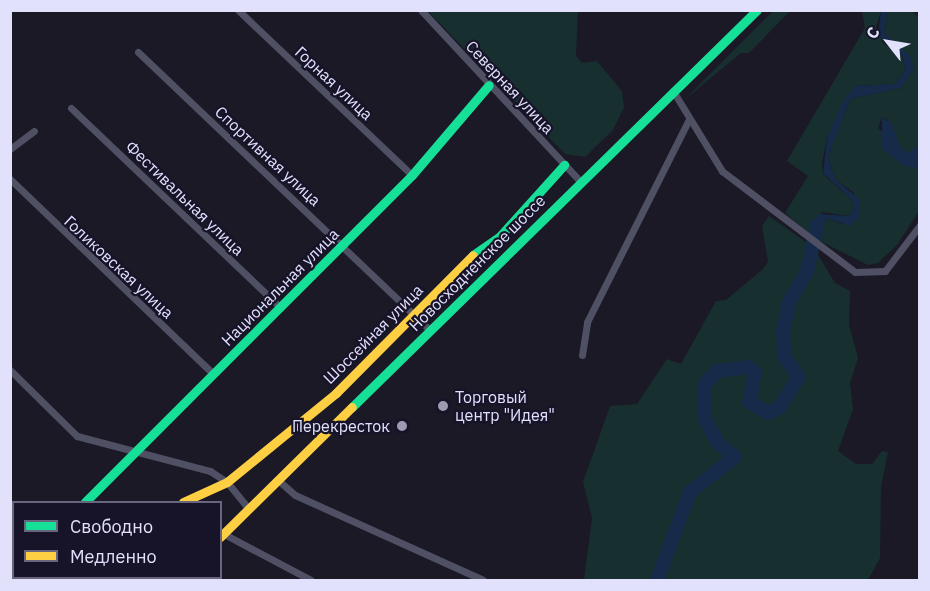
<!DOCTYPE html>
<html>
<head>
<meta charset="utf-8">
<style>
  body { margin:0 }
  #map { position:relative; width:930px; height:591px; overflow:hidden; background:#1a1925; font-family:"IBM Plex Sans",sans-serif }
  div>[style] { position:absolute }
  .green>* { inset:0; background:#182f2f }
  .water>* { inset:0; background:#162b49 }
  .river>* { height:14px; margin:-7px; padding:0 7px; transform-origin:7px; border-radius:7px; background:#162b49 }
  .street>* { height:7px; margin:-3.5px; padding:0 3.5px; transform-origin:3.5px; border-radius:3.5px; background:#505065 }
  .fast>* { height:9px; margin:-4.5px; padding:0 4.5px; transform-origin:4.5px; border-radius:4.5px; background:#16e098 }
  .slow>* { height:9px; margin:-4.5px; padding:0 4.5px; transform-origin:4.5px; border-radius:4.5px; background:#ffcf43 }
  .dots>* { width:16px; height:16px; translate:-50% -50%; box-sizing:border-box; border:3px solid #17142a; border-radius:50% }
  span { translate:-50% -50%; white-space:nowrap; text-align:center; line-height:1.15; -webkit-text-stroke:4.5px #17142a; paint-order:stroke }
  .street-label { font-size:16px; color:#e2e1fc }
  .poi-label { font-size:16px; color:#e2e1fc }
  .left { translate:0 -50%; text-align:left }
  .right { translate:-100% -50%; text-align:right }
  .frame { position:absolute; inset:0; border:12px solid #e2e1fc; pointer-events:none }
  .legend { position:absolute; left:12px; top:501px; width:210px; height:78px; box-sizing:border-box; background:#17142a; border:2px solid #68667e; margin:0; padding:8px 10px; list-style:none; font-size:18px; color:#e2e1fc }
  .legend li { display:flex; align-items:center; gap:12px; height:30px }
  .legend b { width:30px; border:2px solid #68667e }
  .north { position:absolute; left:858px; top:12px; width:60px; height:60px; -webkit-text-stroke:4px #17142a; paint-order:stroke; rotate:301deg; font-size:16px; font-weight:700; line-height:24px; text-align:center; color:#e2e1fc }
  .north::after { content:''; display:block; margin:auto; width:21px; height:27px; background:#e2e1fc; clip-path:polygon(50% 0,100% 100%,50% 72%,0 100%) }
</style>
</head>
<body>
<div id="map">
  <div class="green">
    <div style="clip-path:polygon(428px 11px,578px 11px,576px 56px,582px 63px,597px 61px,622px 91px,624px 107px,613px 130px,585px 157px,565px 154px)"></div>
    <div style="clip-path:polygon(773px 11px,790px 11px,749px 53px,741px 53px,684px 100px)"></div>
    <div style="clip-path:polygon(862px 11px,881px 11px,876px 27px,883px 43px,903px 56px,905px 71px,895px 84px,855px 86px,827px 139px,822px 163px,823px 174px,852px 200px,854px 211px,849px 216px,822px 212px,810px 234px,785px 213px,808px 176px,787px 161px,865px 28px)"></div>
    <div style="clip-path:polygon(887px 11px,912px 11px,919px 18px,919px 146px,908px 153px,899px 147px,888px 120px,882px 117px,878px 128px,919px 166px,919px 211px,897px 245px,878px 263px,868px 265px,816px 239px,827px 218px,842px 224px,859px 218px,854px 193px,835px 179px,828px 157px,850px 99px,901px 88px,914px 68px,885px 33px)"></div>
    <div style="clip-path:polygon(769px 216px,814px 248px,835px 283px,850px 291px,849px 325px,858px 358px,850px 383px,853px 409px,838px 451px,856px 464px,872px 464px,882px 451px,888px 452px,881px 487px,880px 558px,868px 580px,584px 580px,592px 518px,583px 482px,610px 406px,637px 404px,667px 359px,681px 364px,716px 301px,726px 300px,763px 269px,768px 262px,762px 226px)"></div>
  </div>
  <div class="water">
    <div style="clip-path:polygon(881px 11px,887px 11px,885px 33px,910px 56px,914px 68px,901px 88px,850px 99px,828px 157px,835px 179px,860px 200px,859px 218px,849px 226px,827px 218px,816px 239px,810px 234px,818px 214px,849px 216px,854px 211px,852px 200px,823px 173px,827px 139px,842px 103px,855px 86px,895px 84px,905px 71px,903px 56px,878px 36px)"></div>
    <div style="clip-path:polygon(882px 117px,892px 124px,900px 147px,908px 153px,919px 146px,918px 168px,904px 166px,882px 149px)"></div>
  </div>
  <div class="river">
    <div style="left:657px;top:580px;width:94px;rotate:-69.4deg"></div>
    <div style="left:690px;top:492px;width:57px;rotate:-37.9deg"></div>
    <div style="left:735px;top:457px;width:22px;rotate:-141deg"></div>
    <div style="left:718px;top:443px;width:29px;rotate:-119deg"></div>
    <div style="left:704px;top:418px;width:33px;rotate:-90deg"></div>
    <div style="left:704px;top:385px;width:19px;rotate:-47deg"></div>
    <div style="left:717px;top:371px;width:32px;rotate:-7deg"></div>
    <div style="left:749px;top:367px;width:8px;rotate:40deg"></div>
    <div style="left:755px;top:372px;width:31px;rotate:101deg"></div>
    <div style="left:749px;top:402px;width:22px;rotate:30deg"></div>
    <div style="left:768px;top:413px;width:12px;rotate:-24deg"></div>
    <div style="left:779px;top:408px;width:37px;rotate:-57deg"></div>
    <div style="left:799px;top:377px;width:26px;rotate:-126deg"></div>
    <div style="left:784px;top:356px;width:24px;rotate:-92deg"></div>
    <div style="left:783px;top:332px;width:33px;rotate:-78deg"></div>
    <div style="left:790px;top:300px;width:33px;rotate:-59deg"></div>
    <div style="left:807px;top:272px;width:48px;rotate:-78deg"></div>
  </div>
  <div class="street">
    <div style="left:238px;top:10px;width:240px;rotate:43.5deg"></div>
    <div style="left:421px;top:10px;width:235px;rotate:47.1deg"></div>
    <div style="left:138px;top:52px;width:403px;rotate:43.6deg"></div>
    <div style="left:673px;top:91px;width:94px;rotate:58.5deg"></div>
    <div style="left:722px;top:171px;width:167px;rotate:37.2deg"></div>
    <div style="left:855px;top:272px;width:30px;rotate:-2deg"></div>
    <div style="left:885px;top:271px;width:58px;rotate:-52.7deg"></div>
    <div style="left:71px;top:108px;width:289px;rotate:43.6deg"></div>
    <div style="left:10px;top:149px;width:30px;rotate:-37deg"></div>
    <div style="left:10px;top:179px;width:279px;rotate:43.8deg"></div>
    <div style="left:582px;top:355px;width:33px;rotate:-81deg"></div>
    <div style="left:587px;top:322px;width:227px;rotate:-63.3deg"></div>
    <div style="left:10px;top:370px;width:94px;rotate:44.6deg"></div>
    <div style="left:77px;top:436px;width:138px;rotate:14.7deg"></div>
    <div style="left:210px;top:471px;width:20px;rotate:33deg"></div>
    <div style="left:227px;top:482px;width:35px;rotate:51deg"></div>
    <div style="left:279px;top:481px;width:21px;rotate:41deg"></div>
    <div style="left:295px;top:495px;width:206px;rotate:24.3deg"></div>
    <div style="left:224px;top:534px;width:98px;rotate:27.9deg"></div>
    <div style="left:20px;top:578px;width:3px;rotate:45deg"></div>
  </div>
  <div class="fast">
    <div style="left:473px;top:255px;width:33px;rotate:-35deg"></div>
    <div style="left:500px;top:236px;width:96px;rotate:-48deg"></div>
    <div style="left:352px;top:407px;width:567px;rotate:-44.43deg"></div>
    <div style="left:85px;top:502px;width:462px;rotate:-45deg"></div>
    <div style="left:412px;top:175px;width:118px;rotate:-49.5deg"></div>
  </div>
  <div class="slow">
    <div style="left:183px;top:502px;width:48px;rotate:-24.4deg"></div>
    <div style="left:227px;top:482px;width:141px;rotate:-39.2deg"></div>
    <div style="left:336px;top:393px;width:194px;rotate:-45.2deg"></div>
    <div style="left:220px;top:537px;width:185px;rotate:-44.6deg"></div>
    <div style="left:175px;top:580px;width:4px;rotate:-34deg"></div>
  </div>
  <div class="dots">
    <div style="left:443px;top:406px;background:#9c9bb1"></div>
    <div style="left:402px;top:426px;background:#9c9bb1"></div>
  </div>
  <div class="street-label">
    <span style="left:334px;top:83px;rotate:43deg">Горная улица</span>
    <span style="left:510px;top:87px;rotate:47deg">Северная улица</span>
    <span style="left:268px;top:156px;rotate:43deg">Спортивная улица</span>
    <span style="left:185px;top:198px;rotate:44deg">Фестивальная улица</span>
    <span style="left:477px;top:263px;rotate:-45deg">Новосходненское шоссе</span>
    <span style="left:119px;top:267px;rotate:43deg">Голиковская улица</span>
    <span style="left:280px;top:287px;rotate:-45deg">Национальная улица</span>
    <span style="left:373px;top:334px;rotate:-45deg">Шоссейная улица</span>
  </div>
  <div class="poi-label">
    <span class="left" style="left:455px;top:406px">Торговый<br>центр "Идея"</span>
    <span class="right" style="left:390px;top:426px">Перекресток</span>
  </div>
  <div class="frame"></div>
  <ul class="legend">
  <li><b style="height:8px;background:#16e098"></b>Свободно</li>
  <li><b style="height:8px;background:#ffcf43"></b>Медленно</li>
  </ul>
  <div class="north">С</div>
</div>
</body>
</html>
